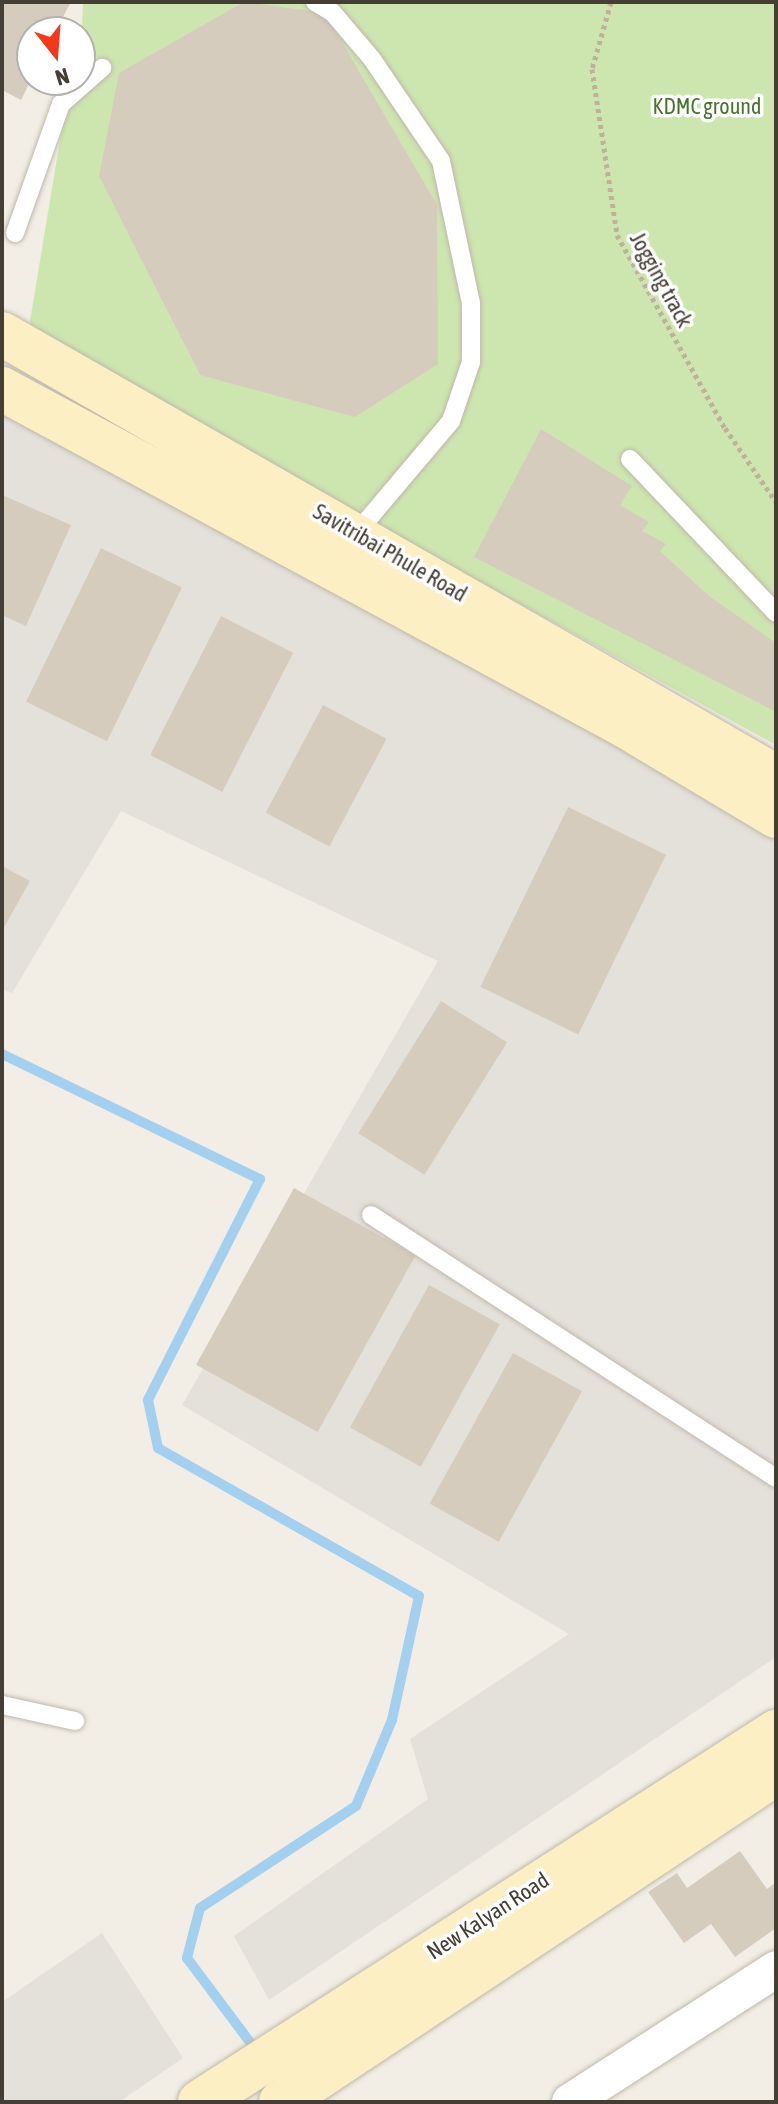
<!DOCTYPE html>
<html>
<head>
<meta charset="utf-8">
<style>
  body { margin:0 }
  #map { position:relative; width:778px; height:2104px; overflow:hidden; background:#f2eee5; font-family:"Asap Condensed",sans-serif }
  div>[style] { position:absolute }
  .industrial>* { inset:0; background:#e4e0da }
  .green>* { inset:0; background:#cde6af }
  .stream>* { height:10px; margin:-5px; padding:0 5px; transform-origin:5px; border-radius:5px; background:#a2d0ee }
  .building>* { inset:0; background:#d6ccbe; transform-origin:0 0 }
  .path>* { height:5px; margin-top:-2.5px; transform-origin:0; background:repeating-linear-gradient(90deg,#bfb19a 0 4px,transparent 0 8px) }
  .roads { filter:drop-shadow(0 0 2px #c0b8ab) drop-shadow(0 0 2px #c0b8ab) }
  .lane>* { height:18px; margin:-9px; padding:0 9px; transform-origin:9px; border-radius:9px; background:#fff }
  .street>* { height:36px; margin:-18px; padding:0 18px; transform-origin:18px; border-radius:18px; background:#fff }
  .secondary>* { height:44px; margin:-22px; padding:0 22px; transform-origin:22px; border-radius:22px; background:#fdefc4 }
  span { translate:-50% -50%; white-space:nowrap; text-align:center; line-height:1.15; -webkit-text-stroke:7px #fff; paint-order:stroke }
  .park-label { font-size:22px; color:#47742a }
  .street-label { font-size:22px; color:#443e35 }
  .frame { position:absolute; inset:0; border:4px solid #443e35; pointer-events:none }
  .north { position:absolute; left:16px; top:16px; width:80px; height:80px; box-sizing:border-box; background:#fff; border:2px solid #b4b2ae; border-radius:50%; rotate:163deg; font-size:22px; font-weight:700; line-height:32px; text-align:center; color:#443e35 }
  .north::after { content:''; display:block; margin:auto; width:28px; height:36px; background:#f4391b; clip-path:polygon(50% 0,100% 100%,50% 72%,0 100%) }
</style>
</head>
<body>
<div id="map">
  <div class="industrial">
    <div style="clip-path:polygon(2px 396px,776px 809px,776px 1657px,269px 2000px,234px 1936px,428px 1799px,410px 1739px,569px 1634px,182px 1405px,438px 961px,121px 811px,12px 993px,2px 989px)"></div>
    <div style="clip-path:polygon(102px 1933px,183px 2058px,119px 2102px,2px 2102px,2px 2002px)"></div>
  </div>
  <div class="green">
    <div style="clip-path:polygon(83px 2px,776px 2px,776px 745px,28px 333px,70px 80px,80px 80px)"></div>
  </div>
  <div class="stream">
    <div style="left:2px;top:1054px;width:287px;rotate:25.9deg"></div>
    <div style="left:260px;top:1179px;width:248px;rotate:116.9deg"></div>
    <div style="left:148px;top:1400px;width:49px;rotate:78.2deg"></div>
    <div style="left:158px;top:1448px;width:300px;rotate:29.6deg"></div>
    <div style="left:419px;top:1596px;width:127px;rotate:102.3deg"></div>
    <div style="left:392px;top:1720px;width:93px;rotate:112.7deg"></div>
    <div style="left:356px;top:1806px;width:186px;rotate:146.8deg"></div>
    <div style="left:200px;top:1908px;width:52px;rotate:104.6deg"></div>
    <div style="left:187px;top:1958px;width:109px;rotate:53.2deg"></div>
  </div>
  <div class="building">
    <div style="clip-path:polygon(2px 2px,71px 2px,55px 32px,32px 32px,32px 78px,21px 100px,2px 90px)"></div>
    <div style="clip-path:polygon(244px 2px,325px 13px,437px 205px,438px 364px,355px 417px,200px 375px,99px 176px,119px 73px)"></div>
    <div style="clip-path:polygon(541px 429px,632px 486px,620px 505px,649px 522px,642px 531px,666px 544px,660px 551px,709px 596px,776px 643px,776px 712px,474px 557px)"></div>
    <div style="clip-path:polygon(2px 495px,71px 525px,26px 626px,2px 615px)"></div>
    <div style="left:101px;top:548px;width:90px;height:171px;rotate:26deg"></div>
    <div style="left:221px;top:616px;width:81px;height:156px;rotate:27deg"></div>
    <div style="left:323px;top:705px;width:72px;height:122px;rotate:28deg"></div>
    <div style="left:568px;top:807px;width:109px;height:200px;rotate:26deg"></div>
    <div style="clip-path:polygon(2px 866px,30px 881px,2px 931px)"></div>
    <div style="left:441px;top:1001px;width:78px;height:156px;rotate:32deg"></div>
    <div style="left:294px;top:1188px;width:139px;height:202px;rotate:29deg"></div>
    <div style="left:429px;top:1285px;width:81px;height:163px;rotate:29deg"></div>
    <div style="left:513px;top:1353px;width:79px;height:172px;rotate:29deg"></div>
    <div style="clip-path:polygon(740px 1851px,767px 1889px,776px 1882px,776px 1928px,735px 1957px,711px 1924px,684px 1943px,648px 1892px,677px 1873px,687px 1888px)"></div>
  </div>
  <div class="path">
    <div style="left:611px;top:2px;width:70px;rotate:105.8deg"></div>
    <div style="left:592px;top:69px;width:168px;rotate:81.4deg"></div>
    <div style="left:617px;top:235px;width:221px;rotate:60.8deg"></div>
    <div style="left:725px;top:428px;width:90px;rotate:55.4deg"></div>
  </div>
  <div class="roads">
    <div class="lane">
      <div style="left:315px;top:2px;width:21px;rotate:31deg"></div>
      <div style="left:333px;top:13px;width:60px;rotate:49.7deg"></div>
      <div style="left:372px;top:59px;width:123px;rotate:55.9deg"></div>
      <div style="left:441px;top:161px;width:145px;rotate:78.1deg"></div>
      <div style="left:471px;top:303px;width:59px;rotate:90deg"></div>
      <div style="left:471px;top:362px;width:62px;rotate:108.7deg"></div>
      <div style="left:451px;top:421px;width:152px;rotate:130.2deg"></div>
      <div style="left:15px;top:233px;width:137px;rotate:-70.4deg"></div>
      <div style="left:61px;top:104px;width:55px;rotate:-41.3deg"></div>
      <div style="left:630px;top:459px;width:212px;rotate:46.5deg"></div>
      <div style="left:371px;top:1215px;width:483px;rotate:33deg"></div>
      <div style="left:2px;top:1705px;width:75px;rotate:12.4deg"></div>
    </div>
    <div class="street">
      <div style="left:570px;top:2102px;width:245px;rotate:-32.8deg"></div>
    </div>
    <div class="secondary">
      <div style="left:2px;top:334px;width:892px;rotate:29.78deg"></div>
      <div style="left:2px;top:389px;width:707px;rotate:28.38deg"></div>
      <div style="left:624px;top:725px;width:177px;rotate:30.9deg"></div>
      <div style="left:200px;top:2102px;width:685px;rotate:-32.72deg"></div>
      <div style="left:281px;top:2102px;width:594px;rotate:-33.61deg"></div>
    </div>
  </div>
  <div class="park-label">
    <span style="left:707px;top:107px">KDMC ground</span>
  </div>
  <div class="street-label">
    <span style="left:661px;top:280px;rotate:61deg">Jogging track</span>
    <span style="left:390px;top:553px;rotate:30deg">Savitribai Phule Road</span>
    <span style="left:488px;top:1916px;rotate:-33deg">New Kalyan Road</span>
  </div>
  <div class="frame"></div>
  <div class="north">N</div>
</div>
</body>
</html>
